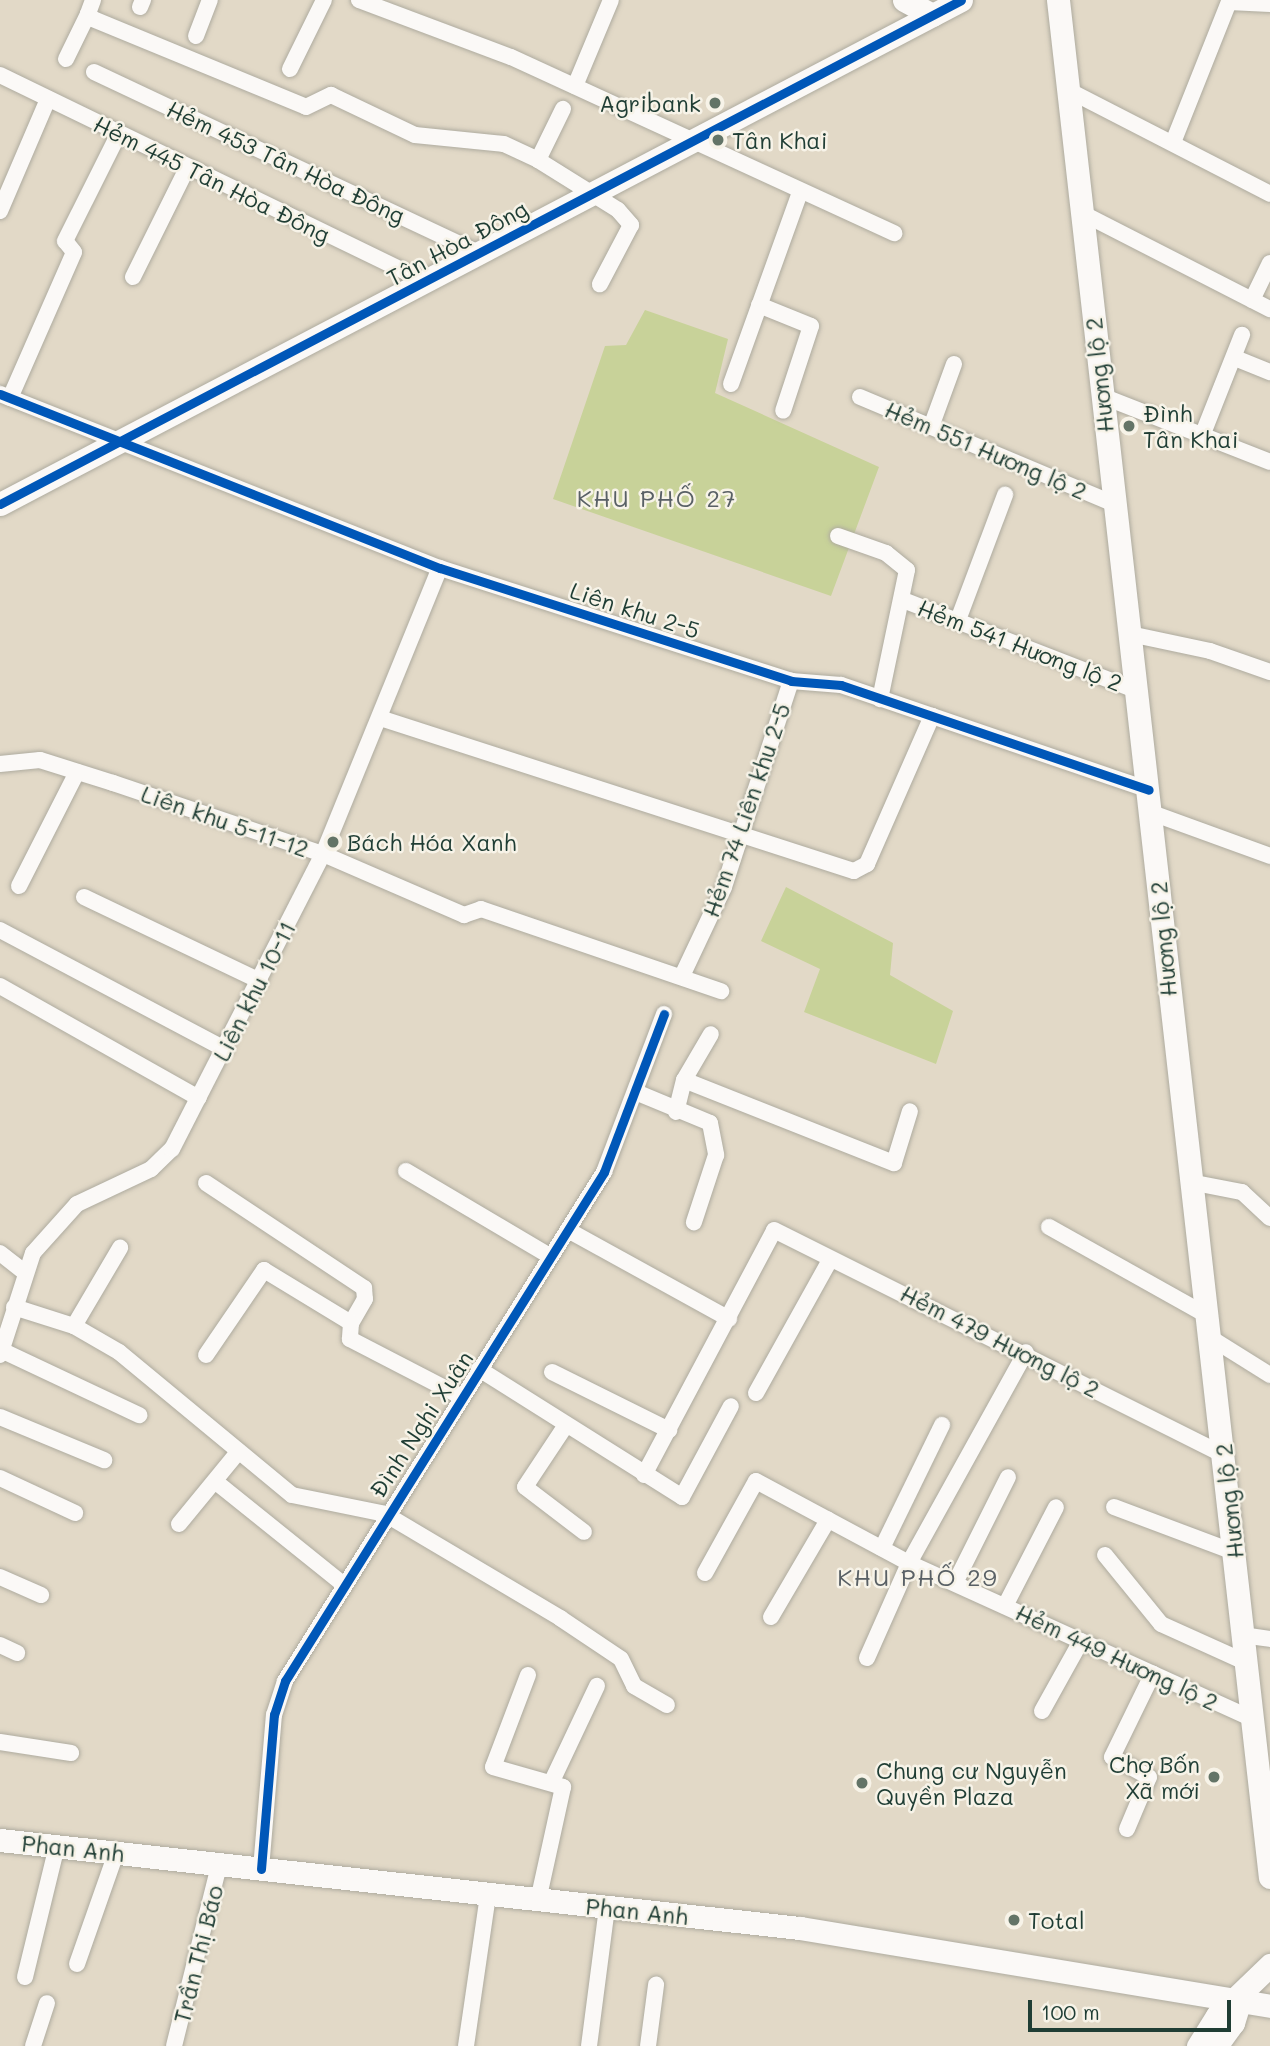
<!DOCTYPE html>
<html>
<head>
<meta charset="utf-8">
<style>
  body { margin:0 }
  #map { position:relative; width:1270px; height:2046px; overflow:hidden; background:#e2d9c7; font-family:Mali,sans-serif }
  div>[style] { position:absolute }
  .green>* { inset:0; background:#c8d299 }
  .roads { filter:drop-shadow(0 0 2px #aeab9f) drop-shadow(0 0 2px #aeab9f) }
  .street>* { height:16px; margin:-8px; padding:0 8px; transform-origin:8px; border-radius:8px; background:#fbf9f7 }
  .secondary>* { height:23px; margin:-11.5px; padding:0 11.5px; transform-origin:11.5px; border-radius:11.5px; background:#fbf9f7 }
  .cycleway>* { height:9px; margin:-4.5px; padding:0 4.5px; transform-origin:4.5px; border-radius:4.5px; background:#0057b8 }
  .dots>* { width:19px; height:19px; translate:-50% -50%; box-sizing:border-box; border:4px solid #f7f3e8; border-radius:50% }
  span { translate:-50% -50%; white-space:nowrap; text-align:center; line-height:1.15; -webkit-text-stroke:5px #f7f3e8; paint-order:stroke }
  .poi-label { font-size:23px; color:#1f3d34 }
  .right { translate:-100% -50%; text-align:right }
  .left { translate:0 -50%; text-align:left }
  .street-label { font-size:23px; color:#1f3d34 }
  .neighbourhood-label { font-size:24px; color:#596065; letter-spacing:2px }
  .scale { position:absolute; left:1028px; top:2000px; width:203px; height:32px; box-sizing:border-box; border:4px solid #1f3d34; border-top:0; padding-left:9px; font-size:21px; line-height:24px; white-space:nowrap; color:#1f3d34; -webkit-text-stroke:5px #f7f3e8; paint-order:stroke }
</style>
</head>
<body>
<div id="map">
  <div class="green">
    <div style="clip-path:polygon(645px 310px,728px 339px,715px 393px,879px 467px,831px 596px,553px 499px,605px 346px,626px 345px)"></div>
    <div style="clip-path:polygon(786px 887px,893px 943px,890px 975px,953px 1011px,936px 1064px,804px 1012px,820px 969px,761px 941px)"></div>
  </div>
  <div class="roads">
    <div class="street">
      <div style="left:93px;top:0;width:15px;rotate:110deg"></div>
      <div style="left:88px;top:14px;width:7px;rotate:45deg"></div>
      <div style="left:93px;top:19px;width:230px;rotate:22.4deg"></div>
      <div style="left:306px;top:107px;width:28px;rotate:-26deg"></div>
      <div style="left:331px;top:95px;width:93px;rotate:25.5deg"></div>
      <div style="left:415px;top:135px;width:89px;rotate:5.8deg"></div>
      <div style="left:504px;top:144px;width:38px;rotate:25deg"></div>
      <div style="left:538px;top:160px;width:94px;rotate:32deg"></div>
      <div style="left:618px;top:210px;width:20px;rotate:49deg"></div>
      <div style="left:631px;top:225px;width:67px;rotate:117.7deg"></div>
      <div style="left:359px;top:0;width:162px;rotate:20.6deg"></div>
      <div style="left:511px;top:57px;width:422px;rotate:24.7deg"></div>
      <div style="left:140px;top:7px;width:8px;rotate:-67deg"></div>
      <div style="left:196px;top:36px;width:39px;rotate:-69deg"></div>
      <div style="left:66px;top:59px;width:50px;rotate:-63.9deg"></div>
      <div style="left:290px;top:69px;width:77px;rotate:-63.8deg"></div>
      <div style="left:94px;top:72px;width:425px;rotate:25.2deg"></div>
      <div style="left:0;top:75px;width:472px;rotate:25.9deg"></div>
      <div style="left:575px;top:86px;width:93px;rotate:-67.3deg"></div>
      <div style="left:1070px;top:91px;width:225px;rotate:27.2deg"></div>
      <div style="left:1174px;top:140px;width:149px;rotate:-68.3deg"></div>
      <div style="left:1229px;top:2px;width:41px;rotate:2.8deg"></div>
      <div style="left:538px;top:160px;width:57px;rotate:-63.9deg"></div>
      <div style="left:0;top:211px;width:122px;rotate:-66.8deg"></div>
      <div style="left:1082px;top:213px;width:211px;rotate:27.1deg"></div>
      <div style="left:133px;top:277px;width:122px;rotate:-63.6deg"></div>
      <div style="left:1252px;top:300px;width:41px;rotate:-64.1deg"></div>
      <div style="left:759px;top:305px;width:56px;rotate:22deg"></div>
      <div style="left:811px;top:326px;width:89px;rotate:108.2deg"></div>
      <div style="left:1235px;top:358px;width:38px;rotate:22deg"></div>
      <div style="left:731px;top:384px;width:204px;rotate:-70.2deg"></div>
      <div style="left:0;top:394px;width:473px;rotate:21.6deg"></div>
      <div style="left:440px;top:568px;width:369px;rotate:17.8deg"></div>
      <div style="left:791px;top:681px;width:50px;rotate:4.6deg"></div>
      <div style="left:841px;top:685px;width:325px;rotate:18.8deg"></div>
      <div style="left:1102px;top:396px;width:180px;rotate:21.4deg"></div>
      <div style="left:860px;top:397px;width:273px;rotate:22.8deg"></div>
      <div style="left:10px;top:398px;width:159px;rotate:-66.3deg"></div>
      <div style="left:74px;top:252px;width:14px;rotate:-129deg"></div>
      <div style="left:65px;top:241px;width:119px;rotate:-63.4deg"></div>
      <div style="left:931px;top:427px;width:67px;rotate:-69.9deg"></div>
      <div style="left:1202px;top:436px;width:109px;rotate:-68.4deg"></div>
      <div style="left:838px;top:536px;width:51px;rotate:19.5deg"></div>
      <div style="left:886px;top:553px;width:27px;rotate:39deg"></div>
      <div style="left:907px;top:570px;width:132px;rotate:101.8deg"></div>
      <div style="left:903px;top:600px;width:252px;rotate:21.2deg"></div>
      <div style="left:958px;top:620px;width:134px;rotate:-69.4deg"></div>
      <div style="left:1130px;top:634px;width:82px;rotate:12deg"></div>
      <div style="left:1210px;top:651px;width:64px;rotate:19.3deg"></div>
      <div style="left:380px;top:718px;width:498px;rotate:17.9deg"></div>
      <div style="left:854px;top:871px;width:15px;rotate:-28deg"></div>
      <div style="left:867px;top:864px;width:162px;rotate:-66.3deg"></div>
      <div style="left:0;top:764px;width:40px;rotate:-5.7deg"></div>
      <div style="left:40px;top:760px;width:77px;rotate:17.5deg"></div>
      <div style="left:113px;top:783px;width:222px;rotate:18.7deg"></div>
      <div style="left:323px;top:854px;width:154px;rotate:23.4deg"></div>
      <div style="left:464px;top:915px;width:18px;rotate:-19deg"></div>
      <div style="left:481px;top:909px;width:254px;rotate:18.9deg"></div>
      <div style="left:1152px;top:813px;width:126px;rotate:20deg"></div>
      <div style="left:19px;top:886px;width:128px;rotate:-63deg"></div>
      <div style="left:84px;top:897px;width:195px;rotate:25.5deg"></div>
      <div style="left:0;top:930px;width:255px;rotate:27.9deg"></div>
      <div style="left:682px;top:976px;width:98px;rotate:-64.7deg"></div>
      <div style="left:724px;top:887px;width:217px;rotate:-72deg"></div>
      <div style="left:0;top:986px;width:228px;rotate:29.4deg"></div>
      <div style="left:684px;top:1080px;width:226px;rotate:21.6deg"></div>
      <div style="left:894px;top:1163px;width:54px;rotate:-72.9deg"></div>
      <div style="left:638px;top:1093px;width:78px;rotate:22.6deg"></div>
      <div style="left:710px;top:1123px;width:33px;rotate:79deg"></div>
      <div style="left:716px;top:1155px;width:71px;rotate:108.2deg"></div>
      <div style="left:676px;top:1112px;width:33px;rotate:-76deg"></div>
      <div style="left:684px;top:1080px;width:53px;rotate:-59.6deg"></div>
      <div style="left:406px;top:1171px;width:167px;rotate:30.6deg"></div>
      <div style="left:1190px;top:1182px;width:53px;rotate:10.9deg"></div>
      <div style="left:1242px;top:1192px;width:38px;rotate:43deg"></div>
      <div style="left:206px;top:1183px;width:190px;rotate:33.6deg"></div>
      <div style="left:364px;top:1288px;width:11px;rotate:85deg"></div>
      <div style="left:365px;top:1299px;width:28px;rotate:120deg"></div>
      <div style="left:1049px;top:1227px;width:184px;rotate:29.2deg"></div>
      <div style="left:568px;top:1230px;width:184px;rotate:28.9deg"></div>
      <div style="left:0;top:1253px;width:31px;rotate:38deg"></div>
      <div style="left:14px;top:1307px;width:63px;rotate:17.6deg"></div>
      <div style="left:74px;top:1326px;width:52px;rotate:30deg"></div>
      <div style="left:119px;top:1352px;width:224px;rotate:39.6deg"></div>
      <div style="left:292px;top:1495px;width:95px;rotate:11.5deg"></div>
      <div style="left:385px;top:1514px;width:204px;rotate:30.7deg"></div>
      <div style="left:560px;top:1618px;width:73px;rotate:33.9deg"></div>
      <div style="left:621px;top:1659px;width:30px;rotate:64deg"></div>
      <div style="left:634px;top:1686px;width:38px;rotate:30deg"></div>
      <div style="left:74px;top:1326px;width:91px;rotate:-59.5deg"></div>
      <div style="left:1214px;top:1340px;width:66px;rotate:32deg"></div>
      <div style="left:1px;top:1350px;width:153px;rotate:25.2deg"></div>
      <div style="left:0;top:1355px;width:107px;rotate:-72.1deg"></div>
      <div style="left:33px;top:1253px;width:66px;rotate:-48.1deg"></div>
      <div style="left:77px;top:1204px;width:82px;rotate:-25.3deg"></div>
      <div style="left:151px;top:1169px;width:29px;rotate:-44deg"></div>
      <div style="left:172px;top:1149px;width:331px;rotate:-62.9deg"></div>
      <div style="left:323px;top:854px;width:309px;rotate:-67.8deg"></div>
      <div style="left:206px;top:1355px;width:103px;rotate:-55.7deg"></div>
      <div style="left:264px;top:1270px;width:102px;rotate:31.3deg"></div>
      <div style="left:351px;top:1323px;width:16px;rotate:94deg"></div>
      <div style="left:350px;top:1339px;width:126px;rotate:27.4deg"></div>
      <div style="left:479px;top:1369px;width:240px;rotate:32.2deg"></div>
      <div style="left:682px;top:1497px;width:103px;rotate:-61.7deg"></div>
      <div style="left:552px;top:1372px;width:131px;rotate:26.4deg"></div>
      <div style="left:756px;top:1393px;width:152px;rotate:-60.9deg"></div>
      <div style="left:0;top:1417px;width:113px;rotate:22.5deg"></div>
      <div style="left:566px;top:1425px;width:74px;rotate:123.5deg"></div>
      <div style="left:525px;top:1487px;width:74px;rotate:37.3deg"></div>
      <div style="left:644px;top:1475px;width:277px;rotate:-62deg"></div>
      <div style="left:774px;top:1230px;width:503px;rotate:26.57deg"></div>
      <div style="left:0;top:1478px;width:83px;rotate:25deg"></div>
      <div style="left:216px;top:1482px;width:163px;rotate:38.8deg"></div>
      <div style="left:1114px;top:1507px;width:128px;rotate:20.6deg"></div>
      <div style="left:179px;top:1524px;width:94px;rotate:-50.6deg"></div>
      <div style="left:882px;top:1548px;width:137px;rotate:-64deg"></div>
      <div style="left:1105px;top:1555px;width:89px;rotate:50.9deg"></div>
      <div style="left:1161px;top:1624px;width:92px;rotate:24.3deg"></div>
      <div style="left:705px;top:1573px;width:105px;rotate:-61deg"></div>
      <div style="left:756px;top:1481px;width:174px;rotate:28.2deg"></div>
      <div style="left:909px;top:1563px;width:375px;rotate:24.4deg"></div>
      <div style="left:0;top:1577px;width:45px;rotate:23.7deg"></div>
      <div style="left:956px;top:1581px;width:116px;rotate:-63.4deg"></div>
      <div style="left:1005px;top:1606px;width:111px;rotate:-62.7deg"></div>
      <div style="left:771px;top:1617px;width:113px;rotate:-59.6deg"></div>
      <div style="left:1242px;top:1635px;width:28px;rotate:8deg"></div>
      <div style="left:0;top:1645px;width:19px;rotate:25deg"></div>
      <div style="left:867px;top:1658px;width:104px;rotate:-66.1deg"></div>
      <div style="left:909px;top:1563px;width:241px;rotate:-61deg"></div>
      <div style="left:528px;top:1675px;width:98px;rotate:110.8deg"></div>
      <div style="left:493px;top:1767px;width:73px;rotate:15.9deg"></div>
      <div style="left:563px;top:1787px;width:117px;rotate:102.4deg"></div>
      <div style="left:1042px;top:1711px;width:80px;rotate:-60.9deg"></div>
      <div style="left:0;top:1742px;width:72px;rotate:8.8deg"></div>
      <div style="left:553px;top:1779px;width:103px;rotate:-64.7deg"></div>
      <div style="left:1127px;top:1829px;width:56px;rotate:-67.1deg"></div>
      <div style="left:1149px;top:1777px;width:42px;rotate:-151.6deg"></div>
      <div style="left:1112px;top:1757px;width:93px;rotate:-64deg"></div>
      <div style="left:261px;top:1869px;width:155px;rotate:-85.2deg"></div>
      <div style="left:274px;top:1715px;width:36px;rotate:-72deg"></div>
      <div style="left:285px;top:1681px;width:601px;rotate:-57.92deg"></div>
      <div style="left:604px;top:1172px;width:169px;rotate:-69.2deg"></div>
      <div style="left:77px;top:1964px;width:118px;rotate:-70.6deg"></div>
      <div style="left:25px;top:1977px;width:135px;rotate:-76.3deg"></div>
      <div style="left:33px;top:2046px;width:45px;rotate:-72deg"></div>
      <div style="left:174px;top:2046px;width:190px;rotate:-76deg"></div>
      <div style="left:466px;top:2046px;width:153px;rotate:-81.7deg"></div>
      <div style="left:589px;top:2046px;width:139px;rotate:-82.6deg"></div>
      <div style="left:648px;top:2046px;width:62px;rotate:-82.5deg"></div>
    </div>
    <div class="secondary">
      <div style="left:904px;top:0;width:32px;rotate:28deg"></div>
      <div style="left:1058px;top:0;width:1889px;rotate:83.56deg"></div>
      <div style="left:0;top:504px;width:1085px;rotate:-27.67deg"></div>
      <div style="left:0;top:1840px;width:805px;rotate:6.28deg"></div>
      <div style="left:800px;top:1928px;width:476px;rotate:9.4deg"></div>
      <div style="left:1198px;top:2046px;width:36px;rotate:-58deg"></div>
      <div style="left:1217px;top:2016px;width:74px;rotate:-43.9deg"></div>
      <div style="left:1216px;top:2046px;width:29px;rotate:-54deg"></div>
      <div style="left:1233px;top:2023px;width:24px;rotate:-73deg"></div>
    </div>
  </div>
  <div class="cycleway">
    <div style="left:0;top:394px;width:473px;rotate:21.6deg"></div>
    <div style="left:440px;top:568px;width:369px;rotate:17.8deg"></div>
    <div style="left:791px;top:681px;width:50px;rotate:4.6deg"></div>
    <div style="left:841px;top:685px;width:325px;rotate:18.8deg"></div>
    <div style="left:0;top:504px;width:1085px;rotate:-27.67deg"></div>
    <div style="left:261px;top:1869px;width:155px;rotate:-85.2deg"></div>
    <div style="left:274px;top:1715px;width:36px;rotate:-72deg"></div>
    <div style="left:285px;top:1681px;width:601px;rotate:-57.92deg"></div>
    <div style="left:604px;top:1172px;width:169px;rotate:-69.2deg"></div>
  </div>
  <div class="dots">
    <div style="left:715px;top:103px;background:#637467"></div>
    <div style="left:718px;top:140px;background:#637467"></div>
    <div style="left:1129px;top:426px;background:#637467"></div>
    <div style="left:333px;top:842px;background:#637467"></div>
    <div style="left:1214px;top:1777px;background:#637467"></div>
    <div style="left:862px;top:1783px;background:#637467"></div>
    <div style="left:1014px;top:1920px;background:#637467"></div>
  </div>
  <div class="poi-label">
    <span class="right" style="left:701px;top:103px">Agribank</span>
    <span class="left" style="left:732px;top:140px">Tân Khai</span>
    <span class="left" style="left:1143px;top:426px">Đình<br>Tân Khai</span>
    <span class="left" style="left:347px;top:842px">Bách Hóa Xanh</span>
    <span class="right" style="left:1200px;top:1777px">Chợ Bốn<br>Xã mới</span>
    <span class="left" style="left:876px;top:1783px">Chung cư Nguyễn<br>Quyền Plaza</span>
    <span class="left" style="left:1028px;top:1920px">Total</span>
  </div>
  <div class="street-label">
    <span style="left:286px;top:162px;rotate:25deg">Hẻm 453 Tân Hòa Đông</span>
    <span style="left:212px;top:179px;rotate:26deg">Hẻm 445 Tân Hòa Đông</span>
    <span style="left:457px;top:243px;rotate:-28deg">Tân Hòa Đông</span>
    <span style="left:1099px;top:375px;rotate:-96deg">Hương lộ 2</span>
    <span style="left:986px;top:450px;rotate:23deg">Hẻm 551 Hương lộ 2</span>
    <span style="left:635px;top:610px;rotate:18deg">Liên khu 2-5</span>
    <span style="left:1020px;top:645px;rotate:21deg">Hẻm 541 Hương lộ 2</span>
    <span style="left:746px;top:810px;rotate:-71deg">Hẻm 74 Liên khu 2-5</span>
    <span style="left:225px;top:821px;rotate:19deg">Liên khu 5-11-12</span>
    <span style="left:1163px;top:939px;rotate:-95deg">Hương lộ 2</span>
    <span style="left:254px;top:991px;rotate:-63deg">Liên khu 10-11</span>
    <span style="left:1000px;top:1341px;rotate:27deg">Hẻm 479 Hương lộ 2</span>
    <span style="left:421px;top:1424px;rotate:-57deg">Đình Nghi Xuân</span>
    <span style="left:1229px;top:1501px;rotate:-96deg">Hương lộ 2</span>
    <span style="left:1117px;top:1657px;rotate:25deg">Hẻm 449 Hương lộ 2</span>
    <span style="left:73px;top:1848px;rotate:6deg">Phan Anh</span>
    <span style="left:637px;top:1911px;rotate:6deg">Phan Anh</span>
    <span style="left:198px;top:1954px;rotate:-76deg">Trần Thị Báo</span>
  </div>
  <div class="neighbourhood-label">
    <span style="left:657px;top:498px">KHU PHỐ 27</span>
    <span style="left:918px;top:1577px">KHU PHỐ 29</span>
  </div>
  <div class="scale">100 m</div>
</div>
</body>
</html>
